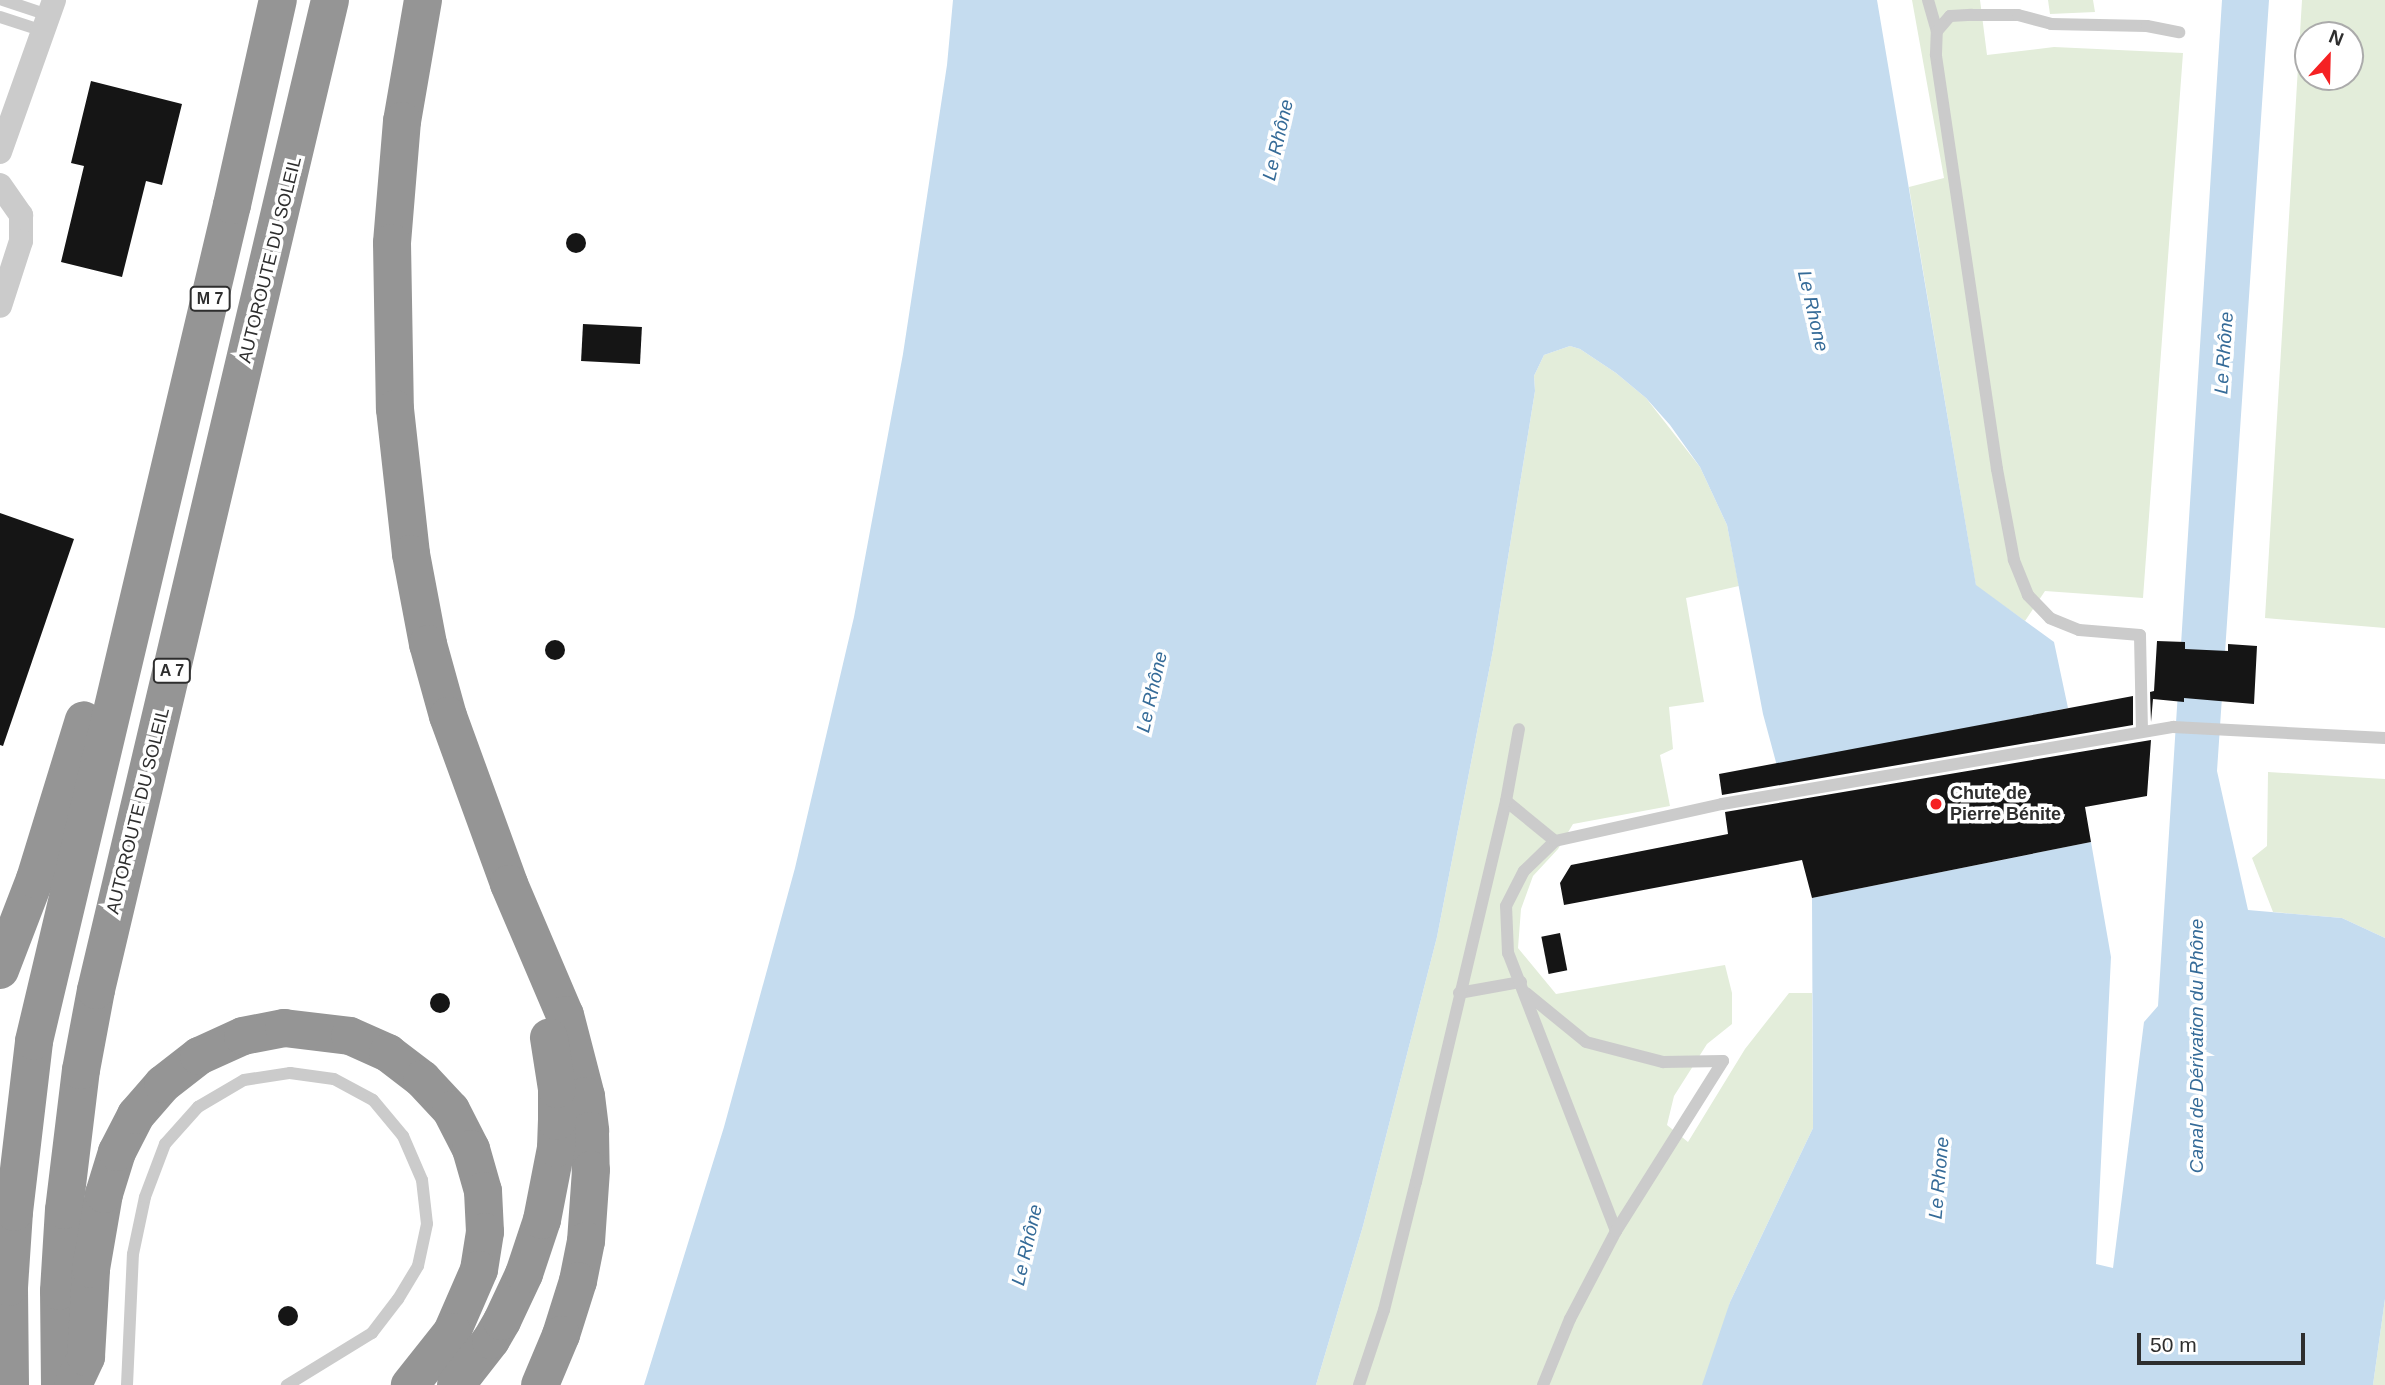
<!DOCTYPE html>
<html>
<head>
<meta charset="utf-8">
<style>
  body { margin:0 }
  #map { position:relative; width:2385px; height:1385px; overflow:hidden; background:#fff; font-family:Helvetica,sans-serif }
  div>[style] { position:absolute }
  .green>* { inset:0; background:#e3edda }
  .water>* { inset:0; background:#c5dcef }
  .building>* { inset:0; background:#151515; transform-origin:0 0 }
  .round { border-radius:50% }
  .lane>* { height:12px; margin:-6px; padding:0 6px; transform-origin:6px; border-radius:6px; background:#cbcbcb }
  .street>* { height:24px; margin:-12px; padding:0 12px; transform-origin:12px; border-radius:12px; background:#cbcbcb }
  .highway>* { height:38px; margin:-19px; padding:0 19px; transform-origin:19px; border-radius:19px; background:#959595 }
  .dots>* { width:19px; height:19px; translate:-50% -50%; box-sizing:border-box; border:4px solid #fff; border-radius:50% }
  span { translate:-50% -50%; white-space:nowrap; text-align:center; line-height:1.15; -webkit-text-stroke:7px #fff; paint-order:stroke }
  .shield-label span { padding:2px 5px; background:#fff; border:2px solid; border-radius:5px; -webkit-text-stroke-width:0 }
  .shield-label { font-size:16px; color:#2e2e2e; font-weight:700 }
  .street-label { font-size:18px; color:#2e2e2e }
  .poi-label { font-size:18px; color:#2e2e2e; font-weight:700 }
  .left { translate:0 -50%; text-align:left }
  .water-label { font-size:19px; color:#356b98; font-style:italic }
  .north { position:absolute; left:2294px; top:21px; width:70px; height:70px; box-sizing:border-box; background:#fff; border:2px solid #ababab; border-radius:50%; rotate:22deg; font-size:19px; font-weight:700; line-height:28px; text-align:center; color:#2e2e2e }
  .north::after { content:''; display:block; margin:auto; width:24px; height:32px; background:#f52123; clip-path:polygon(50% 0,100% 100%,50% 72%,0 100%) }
  .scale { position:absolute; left:2137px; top:1333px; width:168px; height:32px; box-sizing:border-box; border:4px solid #2e2e2e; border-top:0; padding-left:9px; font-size:21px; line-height:24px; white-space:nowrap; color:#2e2e2e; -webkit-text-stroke:5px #fff; paint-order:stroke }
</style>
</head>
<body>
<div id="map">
  <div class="green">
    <div style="clip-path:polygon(1912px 0,1980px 0,1987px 55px,2054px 47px,2183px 53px,2143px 598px,2045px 591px,2025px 621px,1976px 586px,1909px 187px,1944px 178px)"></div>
    <div style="clip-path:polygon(2048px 0,2093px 0,2095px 12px,2050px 14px)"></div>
    <div style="clip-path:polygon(evenodd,2302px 0,2385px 0,2385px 628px,2265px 618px,2302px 0,2308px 35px,2350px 35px,2350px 77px,2308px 77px,2308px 35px)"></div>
    <div style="clip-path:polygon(1570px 346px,1580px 349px,1616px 373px,1646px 398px,1700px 467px,1727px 525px,1739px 586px,1686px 598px,1704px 702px,1669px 707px,1673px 749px,1660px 755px,1670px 806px,1573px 824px,1558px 849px,1533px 876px,1521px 909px,1518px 948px,1556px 994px,1725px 965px,1732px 993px,1732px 1024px,1707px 1044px,1674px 1096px,1667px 1125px,1688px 1142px,1745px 1049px,1789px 993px,1812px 993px,1813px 1128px,1730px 1302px,1709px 1385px,1316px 1385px,1363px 1226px,1437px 937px,1493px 650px,1535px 391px,1534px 376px,1544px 355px)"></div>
    <div style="clip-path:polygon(2268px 772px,2385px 779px,2385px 938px,2342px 918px,2273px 912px,2252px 858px,2267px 846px)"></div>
    <div style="clip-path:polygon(2385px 1299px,2385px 1385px,2373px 1385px)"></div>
  </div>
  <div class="water">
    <div style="clip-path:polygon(953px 0,1877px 0,1976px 585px,2054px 642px,2068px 708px,1777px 766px,1763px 714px,1727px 525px,1700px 467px,1670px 425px,1646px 398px,1616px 373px,1580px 349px,1570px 346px,1544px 355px,1534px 376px,1535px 391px,1493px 650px,1437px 937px,1363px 1226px,1316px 1385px,644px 1385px,724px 1127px,795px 868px,854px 617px,903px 354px,947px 65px)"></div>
    <div style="clip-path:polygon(2222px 0,2269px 0,2217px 771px,2248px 910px,2342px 918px,2385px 938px,2385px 1299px,2373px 1385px,1702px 1385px,1730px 1302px,1813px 1128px,1812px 898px,2091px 842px,2111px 957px,2096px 1264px,2113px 1268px,2144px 1022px,2158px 1006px)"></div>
  </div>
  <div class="building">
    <div style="clip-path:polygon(91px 81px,182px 104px,162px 185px,146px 181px,122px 277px,61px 262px,84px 166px,71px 163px)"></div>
    <div class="round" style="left:566px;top:233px;width:20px;height:20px"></div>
    <div style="left:583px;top:324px;width:59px;height:37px;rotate:3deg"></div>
    <div style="clip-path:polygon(0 513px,74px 539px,3px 746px,0 745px)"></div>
    <div class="round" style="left:545px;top:640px;width:20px;height:20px"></div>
    <div style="clip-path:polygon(2157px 641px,2185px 642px,2185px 649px,2228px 651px,2228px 644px,2257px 646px,2254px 704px,2184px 698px,2184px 702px,2153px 699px,2151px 722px,2150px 692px,2154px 691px)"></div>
    <div style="clip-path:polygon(2133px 696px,2133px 725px,1722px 795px,1719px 774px)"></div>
    <div style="clip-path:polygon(2151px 740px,2147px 796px,2085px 807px,2091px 842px,1812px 898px,1802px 860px,1564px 905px,1560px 883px,1571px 865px,1728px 834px,1725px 812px)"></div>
    <div style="left:1560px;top:933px;width:38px;height:19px;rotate:79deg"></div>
    <div class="round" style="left:430px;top:993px;width:20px;height:20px"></div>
    <div class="round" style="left:278px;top:1306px;width:20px;height:20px"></div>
  </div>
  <div class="lane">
    <div style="left:3px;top:0;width:47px;rotate:18.4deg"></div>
    <div style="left:1928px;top:0;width:32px;rotate:74deg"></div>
    <div style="left:0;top:17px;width:45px;rotate:18deg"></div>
    <div style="left:2142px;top:731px;width:96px;rotate:-91.2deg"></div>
    <div style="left:2140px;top:635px;width:61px;rotate:-175.3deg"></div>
    <div style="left:2079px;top:630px;width:31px;rotate:-158deg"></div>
    <div style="left:2050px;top:618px;width:32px;rotate:-134deg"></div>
    <div style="left:2028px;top:595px;width:38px;rotate:-112deg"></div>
    <div style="left:2014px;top:560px;width:93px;rotate:-100.6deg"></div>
    <div style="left:1997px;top:469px;width:419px;rotate:-98.4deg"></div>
    <div style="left:1936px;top:54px;width:23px;rotate:-88deg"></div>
    <div style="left:1937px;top:31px;width:20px;rotate:-49deg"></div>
    <div style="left:1950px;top:16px;width:22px;rotate:-3deg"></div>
    <div style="left:1972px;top:15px;width:46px"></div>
    <div style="left:2018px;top:15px;width:34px;rotate:15deg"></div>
    <div style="left:2051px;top:24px;width:96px;rotate:1.2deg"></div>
    <div style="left:2147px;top:26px;width:33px;rotate:11deg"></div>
    <div style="left:1506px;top:801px;width:63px;rotate:39.2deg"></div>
    <div style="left:1459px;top:993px;width:63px;rotate:-10.1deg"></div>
    <div style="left:1526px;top:993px;width:77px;rotate:39.2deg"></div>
    <div style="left:1586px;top:1042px;width:80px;rotate:14.6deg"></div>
    <div style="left:1663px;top:1062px;width:60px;rotate:-1deg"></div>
    <div style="left:1616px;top:1231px;width:298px;rotate:-111.2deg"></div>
    <div style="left:1508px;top:953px;width:47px;rotate:-92.4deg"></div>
    <div style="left:1506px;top:906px;width:39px;rotate:-63deg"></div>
    <div style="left:1524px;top:871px;width:43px;rotate:-44.1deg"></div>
    <div style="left:1555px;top:841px;width:171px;rotate:-12.5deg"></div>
    <div style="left:1722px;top:804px;width:458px;rotate:-9.7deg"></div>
    <div style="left:2173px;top:727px;width:212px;rotate:3deg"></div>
    <div style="left:127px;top:1385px;width:131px;rotate:-87.4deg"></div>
    <div style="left:133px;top:1254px;width:58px;rotate:-78.1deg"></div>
    <div style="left:145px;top:1197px;width:57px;rotate:-69.3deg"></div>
    <div style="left:165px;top:1144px;width:50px;rotate:-48.3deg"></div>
    <div style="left:198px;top:1107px;width:53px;rotate:-30.4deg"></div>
    <div style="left:244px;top:1080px;width:47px;rotate:-8.7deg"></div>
    <div style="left:290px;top:1073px;width:44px;rotate:7.8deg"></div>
    <div style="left:334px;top:1079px;width:44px;rotate:28.3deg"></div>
    <div style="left:373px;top:1100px;width:47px;rotate:50.2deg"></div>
    <div style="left:403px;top:1136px;width:48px;rotate:66.6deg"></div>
    <div style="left:422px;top:1180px;width:44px;rotate:83.5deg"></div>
    <div style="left:427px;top:1224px;width:43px;rotate:102.1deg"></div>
    <div style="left:418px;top:1266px;width:39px;rotate:121deg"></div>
    <div style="left:398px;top:1299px;width:43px;rotate:127.4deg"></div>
    <div style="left:372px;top:1333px;width:100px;rotate:148.5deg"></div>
    <div style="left:1359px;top:1385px;width:79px;rotate:-71.6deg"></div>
    <div style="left:1384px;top:1310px;width:132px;rotate:-76deg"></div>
    <div style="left:1416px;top:1182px;width:391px;rotate:-76.7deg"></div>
    <div style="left:1506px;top:801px;width:73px;rotate:-79.8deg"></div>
    <div style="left:1543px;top:1385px;width:71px;rotate:-67.8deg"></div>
    <div style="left:1570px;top:1319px;width:99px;rotate:-62.4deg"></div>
    <div style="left:1616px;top:1231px;width:201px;rotate:-57.8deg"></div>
  </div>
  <div class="street">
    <div style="left:0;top:152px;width:161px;rotate:-70.4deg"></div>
    <div style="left:0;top:185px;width:37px;rotate:55deg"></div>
    <div style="left:21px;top:215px;width:26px;rotate:90deg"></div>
    <div style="left:21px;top:241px;width:68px;rotate:107.9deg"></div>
  </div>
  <div class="highway">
    <div style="left:423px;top:0;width:123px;rotate:99.8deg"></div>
    <div style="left:402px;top:121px;width:122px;rotate:94.7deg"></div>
    <div style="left:392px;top:243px;width:166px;rotate:89deg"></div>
    <div style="left:395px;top:409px;width:146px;rotate:83.7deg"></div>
    <div style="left:411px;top:554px;width:92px;rotate:79.3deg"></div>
    <div style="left:428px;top:644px;width:75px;rotate:74.5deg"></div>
    <div style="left:448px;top:716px;width:179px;rotate:70deg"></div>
    <div style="left:509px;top:884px;width:142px;rotate:66.9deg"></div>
    <div style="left:565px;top:1015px;width:84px;rotate:75.5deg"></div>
    <div style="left:586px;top:1096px;width:35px;rotate:83deg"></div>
    <div style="left:590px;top:1131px;width:39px;rotate:89deg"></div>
    <div style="left:591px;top:1170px;width:71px;rotate:94deg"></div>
    <div style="left:586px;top:1241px;width:41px;rotate:101.3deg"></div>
    <div style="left:578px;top:1281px;width:57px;rotate:107.5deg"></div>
    <div style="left:561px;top:1335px;width:54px;rotate:112.8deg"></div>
    <div style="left:0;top:970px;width:97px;rotate:-69deg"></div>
    <div style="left:35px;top:879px;width:166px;rotate:-72.9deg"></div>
    <div style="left:10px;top:1385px;width:98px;rotate:-90.6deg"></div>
    <div style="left:9px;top:1287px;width:75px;rotate:-86.2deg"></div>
    <div style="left:14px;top:1212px;width:172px;rotate:-83.3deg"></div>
    <div style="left:34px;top:1041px;width:859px;rotate:-76.68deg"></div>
    <div style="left:232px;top:205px;width:210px;rotate:-77.4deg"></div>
    <div style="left:60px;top:1385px;width:94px;rotate:-90.6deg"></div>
    <div style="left:59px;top:1291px;width:81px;rotate:-86.5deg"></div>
    <div style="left:64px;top:1210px;width:141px;rotate:-83.1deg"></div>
    <div style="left:81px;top:1070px;width:81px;rotate:-79.4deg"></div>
    <div style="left:96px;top:990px;width:1017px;rotate:-76.7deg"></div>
    <div style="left:73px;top:1385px;width:31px;rotate:-65deg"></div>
    <div style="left:86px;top:1357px;width:88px;rotate:-86.7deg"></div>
    <div style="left:91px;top:1269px;width:76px;rotate:-80.2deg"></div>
    <div style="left:104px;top:1194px;width:44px;rotate:-72.8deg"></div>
    <div style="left:117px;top:1152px;width:42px;rotate:-62.8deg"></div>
    <div style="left:136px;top:1115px;width:41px;rotate:-48.9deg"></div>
    <div style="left:163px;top:1084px;width:46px;rotate:-37.9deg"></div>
    <div style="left:199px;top:1056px;width:48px;rotate:-24.4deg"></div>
    <div style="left:243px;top:1036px;width:42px;rotate:-11deg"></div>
    <div style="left:284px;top:1028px;width:66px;rotate:6.9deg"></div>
    <div style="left:350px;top:1036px;width:42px;rotate:24.1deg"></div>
    <div style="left:388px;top:1053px;width:43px;rotate:37.4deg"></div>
    <div style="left:422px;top:1079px;width:42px;rotate:46.9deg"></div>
    <div style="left:451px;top:1110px;width:44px;rotate:62.9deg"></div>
    <div style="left:471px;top:1149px;width:44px;rotate:74.1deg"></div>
    <div style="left:483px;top:1191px;width:41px;rotate:87.2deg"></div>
    <div style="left:485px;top:1232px;width:38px;rotate:99deg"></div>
    <div style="left:479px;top:1270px;width:68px;rotate:113.5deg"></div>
    <div style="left:452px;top:1332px;width:68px;rotate:128.4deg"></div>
    <div style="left:456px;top:1385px;width:57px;rotate:-52.1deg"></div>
    <div style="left:491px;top:1340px;width:22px;rotate:-60deg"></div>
    <div style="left:502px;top:1321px;width:52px;rotate:-64.9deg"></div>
    <div style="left:524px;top:1274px;width:57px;rotate:-71.6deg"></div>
    <div style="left:542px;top:1220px;width:73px;rotate:-79deg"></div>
    <div style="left:556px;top:1148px;width:27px;rotate:-88deg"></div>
    <div style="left:557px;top:1121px;width:32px;rotate:-90deg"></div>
    <div style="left:557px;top:1089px;width:52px;rotate:-98.9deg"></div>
  </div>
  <div class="dots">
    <div style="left:1936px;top:804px;background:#f52123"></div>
  </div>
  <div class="shield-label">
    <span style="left:210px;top:299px">M 7</span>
    <span style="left:172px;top:671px">A 7</span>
  </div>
  <div class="street-label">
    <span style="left:270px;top:260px;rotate:-76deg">AUTOROUTE DU SOLEIL</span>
    <span style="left:138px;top:811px;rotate:-76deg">AUTOROUTE DU SOLEIL</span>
  </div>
  <div class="poi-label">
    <span class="left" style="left:1950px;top:804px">Chute de<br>Pierre Bénite</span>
  </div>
  <div class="water-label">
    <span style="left:1278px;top:140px;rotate:-77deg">Le Rhône</span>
    <span style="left:1813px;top:311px;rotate:77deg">Le Rhone</span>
    <span style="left:2224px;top:353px;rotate:-86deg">Le Rhône</span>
    <span style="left:1152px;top:692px;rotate:-77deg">Le Rhône</span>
    <span style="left:2197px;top:1046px;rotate:-90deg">Canal de Dérivation du Rhône</span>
    <span style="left:1939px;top:1178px;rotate:-85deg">Le Rhone</span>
    <span style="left:1027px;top:1245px;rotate:-77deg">Le Rhône</span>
  </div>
  <div class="north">N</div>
  <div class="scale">50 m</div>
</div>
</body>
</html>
